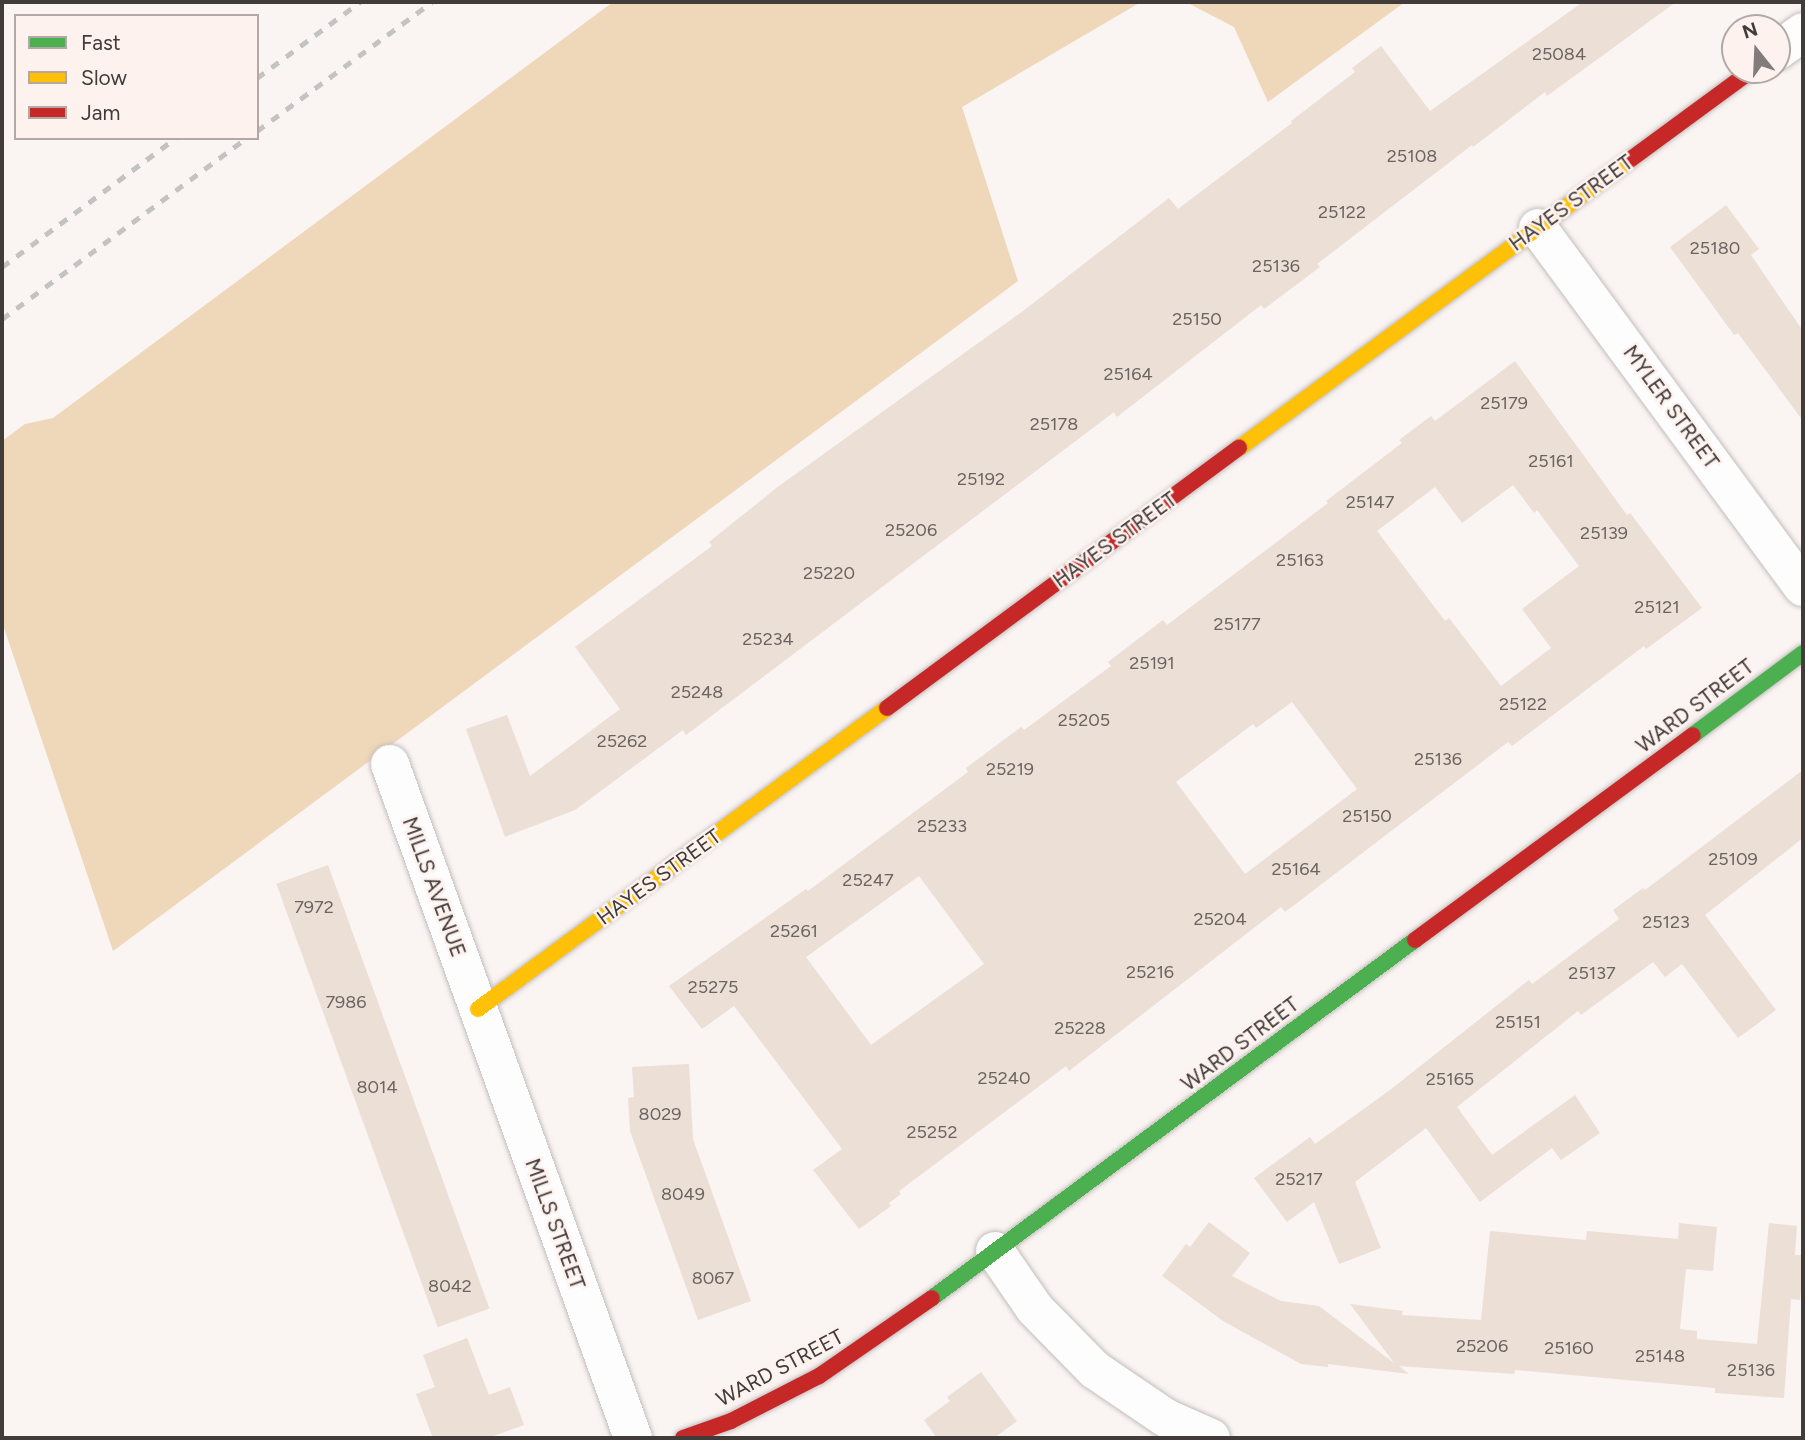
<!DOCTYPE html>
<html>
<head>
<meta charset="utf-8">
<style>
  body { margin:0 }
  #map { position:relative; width:1805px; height:1440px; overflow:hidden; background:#faf4f2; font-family:Figtree,sans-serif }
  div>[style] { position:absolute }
  .forest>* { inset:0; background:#efd7b9 }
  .building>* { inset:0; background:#ecdfd6; transform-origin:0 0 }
  .roads { filter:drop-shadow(0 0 2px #c2bebc) drop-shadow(0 0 2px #c2bebc) }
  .street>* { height:38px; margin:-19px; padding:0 19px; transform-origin:19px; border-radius:19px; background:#fefdfd }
  .fast>* { height:16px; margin:-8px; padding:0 8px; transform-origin:8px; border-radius:8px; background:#4caf50 }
  .slow>* { height:16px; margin:-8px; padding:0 8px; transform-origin:8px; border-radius:8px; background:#ffc107 }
  .jam>* { height:16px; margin:-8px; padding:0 8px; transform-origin:8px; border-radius:8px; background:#c62828 }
  .rail>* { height:5px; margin-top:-2.5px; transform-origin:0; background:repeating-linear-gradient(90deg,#c4c3c2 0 9px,transparent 0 18px) }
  span { translate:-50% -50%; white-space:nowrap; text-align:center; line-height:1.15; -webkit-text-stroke:5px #fef2ef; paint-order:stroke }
  .number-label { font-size:18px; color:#6c6461 }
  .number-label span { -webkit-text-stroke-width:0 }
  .street-label { font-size:21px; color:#413b3a }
  .frame { position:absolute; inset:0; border:4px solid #413b3a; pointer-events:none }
  .legend { position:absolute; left:14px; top:14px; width:245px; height:126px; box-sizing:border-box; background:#fef2ef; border:2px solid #b2a9a7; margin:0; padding:9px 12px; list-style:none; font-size:21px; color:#413b3a }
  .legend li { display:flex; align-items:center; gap:14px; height:35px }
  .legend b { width:35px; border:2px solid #b2a9a7 }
  .north { position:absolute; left:1721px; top:14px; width:70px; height:70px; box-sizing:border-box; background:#fef2ef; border:2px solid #b2a9a7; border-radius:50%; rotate:342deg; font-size:19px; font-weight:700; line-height:28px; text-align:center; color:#413b3a }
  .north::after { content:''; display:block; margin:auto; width:24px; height:32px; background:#827c7a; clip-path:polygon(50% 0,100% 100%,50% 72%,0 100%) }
</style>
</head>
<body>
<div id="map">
  <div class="forest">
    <div style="clip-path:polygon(613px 2px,1141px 2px,962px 107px,1018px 281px,113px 951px,2px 622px,2px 441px,25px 424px,53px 418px)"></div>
    <div style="clip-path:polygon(1186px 2px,1405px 2px,1268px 102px,1234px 27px)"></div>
  </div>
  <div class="building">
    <div style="clip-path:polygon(1583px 2px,1676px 2px,1547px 96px,1545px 92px,1473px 147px,1472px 145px,1317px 264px,1320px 267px,1264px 309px,1261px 305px,1117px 417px,1114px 412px,686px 735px,683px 730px,575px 810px,505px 837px,466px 729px,507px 715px,530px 776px,620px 709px,575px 647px,712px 546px,709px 542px,779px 486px,1023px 311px,1169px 198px,1178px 209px,1292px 123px,1291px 121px,1355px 72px,1352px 68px,1381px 46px,1430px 111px)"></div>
    <div style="clip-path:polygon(1726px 205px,1759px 249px,1751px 255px,1803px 331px,1803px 421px,1738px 333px,1734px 335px,1670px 247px)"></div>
    <div style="clip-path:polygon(evenodd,1515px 361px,1627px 515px,1630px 513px,1702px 608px,1646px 649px,1644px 646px,1512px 746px,1508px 742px,1285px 912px,1281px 907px,1069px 1071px,1066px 1066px,899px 1191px,901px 1194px,889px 1203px,891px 1206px,859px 1229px,813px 1170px,842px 1149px,734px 1006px,702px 1029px,669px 986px,806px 889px,808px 891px,968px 772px,966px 768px,1021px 727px,1024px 730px,1111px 666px,1108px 662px,1163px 620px,1167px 625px,1328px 503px,1326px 501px,1402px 443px,1399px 440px,1431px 416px,1435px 421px,1515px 361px,1513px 485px,1534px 513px,1537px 510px,1579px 566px,1522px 609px,1551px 648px,1501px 686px,1449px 618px,1445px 621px,1377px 531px,1435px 487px,1462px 523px,1513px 485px,1515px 361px,1292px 702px,1357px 789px,1245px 874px,1176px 782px,1253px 724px,1256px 728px,1292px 702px,1515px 361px,919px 876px,984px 964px,871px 1045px,806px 957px,919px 876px)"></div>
    <div style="clip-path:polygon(1803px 770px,1803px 838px,1705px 915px,1776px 1010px,1738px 1038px,1682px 964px,1665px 977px,1653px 962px,1581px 1015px,1578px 1011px,1457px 1107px,1492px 1155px,1575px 1095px,1600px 1133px,1561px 1160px,1552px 1148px,1480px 1202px,1426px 1128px,1355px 1182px,1381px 1248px,1339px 1264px,1314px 1202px,1287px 1222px,1254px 1178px,1310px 1137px,1315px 1144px,1390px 1090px,1529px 980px,1532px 984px,1619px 919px,1613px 910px,1643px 888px,1645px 890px)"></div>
    <div style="left:328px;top:865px;width:472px;height:55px;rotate:70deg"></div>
    <div style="clip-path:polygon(689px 1064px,693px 1139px,751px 1301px,698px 1320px,630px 1131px,628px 1098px,634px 1097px,632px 1067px)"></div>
    <div style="clip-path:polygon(1209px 1222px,1250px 1253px,1232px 1276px,1281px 1301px,1319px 1306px,1394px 1363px,1350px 1304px,1403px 1311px,1402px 1315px,1481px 1320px,1490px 1231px,1586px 1240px,1587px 1231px,1678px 1239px,1679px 1223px,1717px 1227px,1713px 1271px,1686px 1269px,1680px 1329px,1697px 1331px,1697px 1339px,1757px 1344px,1769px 1223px,1797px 1226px,1795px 1255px,1803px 1255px,1803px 1268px,1800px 1300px,1791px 1299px,1784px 1398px,1715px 1393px,1715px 1388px,1515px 1370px,1514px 1374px,1399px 1366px,1409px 1374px,1328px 1364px,1328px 1367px,1301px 1364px,1223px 1321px,1162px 1276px,1186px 1244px,1190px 1247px)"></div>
    <div style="clip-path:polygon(467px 1338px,489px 1395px,510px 1387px,524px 1425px,488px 1438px,433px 1438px,416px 1394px,435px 1387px,423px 1355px)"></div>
    <div style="clip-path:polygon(981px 1372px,1017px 1421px,994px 1438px,937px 1438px,924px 1420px,950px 1401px,947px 1397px)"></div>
  </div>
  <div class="roads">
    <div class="street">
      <div style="left:1777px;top:51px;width:32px;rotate:-36deg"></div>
      <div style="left:1538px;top:228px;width:446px;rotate:53.6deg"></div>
      <div style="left:390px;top:764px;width:716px;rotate:70.17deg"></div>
      <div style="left:995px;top:1251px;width:70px;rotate:55.4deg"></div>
      <div style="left:1035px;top:1309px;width:86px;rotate:45.5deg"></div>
      <div style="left:1095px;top:1370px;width:86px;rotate:34.1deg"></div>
      <div style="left:1166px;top:1418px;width:49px;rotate:24deg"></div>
    </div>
    <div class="fast">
      <div style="left:1693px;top:735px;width:137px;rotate:-36.7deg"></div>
      <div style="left:932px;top:1298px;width:601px;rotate:-36.55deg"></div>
    </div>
    <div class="slow">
      <div style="left:1239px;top:448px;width:487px;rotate:-36.4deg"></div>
      <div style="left:478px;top:1009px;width:508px;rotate:-36.35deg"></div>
    </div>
    <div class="jam">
      <div style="left:1631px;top:159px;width:150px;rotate:-36.3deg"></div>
      <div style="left:887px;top:708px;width:438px;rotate:-36.5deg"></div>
      <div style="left:1415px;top:940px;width:345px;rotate:-36.4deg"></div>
      <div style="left:683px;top:1438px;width:51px;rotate:-19.5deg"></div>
      <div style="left:731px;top:1421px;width:99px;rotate:-27.1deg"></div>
      <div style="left:819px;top:1376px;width:137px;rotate:-34.6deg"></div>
    </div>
  </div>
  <div class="rail">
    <div style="left:257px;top:78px;width:128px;rotate:-36.4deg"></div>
    <div style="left:257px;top:131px;width:217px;rotate:-36.4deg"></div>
    <div style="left:2px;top:267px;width:217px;rotate:-36.6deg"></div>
    <div style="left:2px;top:319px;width:305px;rotate:-36.5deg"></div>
  </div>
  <div class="number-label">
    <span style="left:1559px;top:54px">25084</span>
    <span style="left:1412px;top:156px">25108</span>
    <span style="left:1342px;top:212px">25122</span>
    <span style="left:1715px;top:248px">25180</span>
    <span style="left:1276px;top:266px">25136</span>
    <span style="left:1197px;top:319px">25150</span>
    <span style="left:1128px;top:374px">25164</span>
    <span style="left:1504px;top:403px">25179</span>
    <span style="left:1054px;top:424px">25178</span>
    <span style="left:1551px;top:461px">25161</span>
    <span style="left:981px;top:479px">25192</span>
    <span style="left:1370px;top:502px">25147</span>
    <span style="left:911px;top:530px">25206</span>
    <span style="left:1604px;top:533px">25139</span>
    <span style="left:1300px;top:560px">25163</span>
    <span style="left:829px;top:573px">25220</span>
    <span style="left:1657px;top:607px">25121</span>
    <span style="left:1237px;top:624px">25177</span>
    <span style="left:768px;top:639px">25234</span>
    <span style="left:1152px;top:663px">25191</span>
    <span style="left:697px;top:692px">25248</span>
    <span style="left:1523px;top:704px">25122</span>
    <span style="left:1084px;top:720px">25205</span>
    <span style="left:622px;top:741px">25262</span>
    <span style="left:1438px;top:759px">25136</span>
    <span style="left:1010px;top:769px">25219</span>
    <span style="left:1367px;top:816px">25150</span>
    <span style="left:942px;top:826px">25233</span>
    <span style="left:1733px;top:859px">25109</span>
    <span style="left:1296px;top:869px">25164</span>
    <span style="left:868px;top:880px">25247</span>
    <span style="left:314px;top:907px">7972</span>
    <span style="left:1220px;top:919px">25204</span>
    <span style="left:1666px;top:922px">25123</span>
    <span style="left:794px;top:931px">25261</span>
    <span style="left:1150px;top:972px">25216</span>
    <span style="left:1592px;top:973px">25137</span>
    <span style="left:713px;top:987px">25275</span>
    <span style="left:346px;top:1002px">7986</span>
    <span style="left:1518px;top:1022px">25151</span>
    <span style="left:1080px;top:1028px">25228</span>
    <span style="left:1004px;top:1078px">25240</span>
    <span style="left:1450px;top:1079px">25165</span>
    <span style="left:377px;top:1087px">8014</span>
    <span style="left:660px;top:1114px">8029</span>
    <span style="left:932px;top:1132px">25252</span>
    <span style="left:1299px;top:1179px">25217</span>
    <span style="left:683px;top:1194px">8049</span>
    <span style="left:713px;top:1278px">8067</span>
    <span style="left:450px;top:1286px">8042</span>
    <span style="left:1482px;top:1346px">25206</span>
    <span style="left:1569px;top:1348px">25160</span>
    <span style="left:1660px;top:1356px">25148</span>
    <span style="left:1751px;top:1370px">25136</span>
  </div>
  <div class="street-label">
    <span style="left:1571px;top:203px;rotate:-36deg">HAYES STREET</span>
    <span style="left:1671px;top:407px;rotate:54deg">MYLER STREET</span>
    <span style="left:1115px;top:540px;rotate:-36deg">HAYES STREET</span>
    <span style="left:1695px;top:706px;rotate:-37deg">WARD STREET</span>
    <span style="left:659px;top:877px;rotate:-36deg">HAYES STREET</span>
    <span style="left:434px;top:887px;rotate:70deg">MILLS AVENUE</span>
    <span style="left:1240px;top:1044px;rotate:-37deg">WARD STREET</span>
    <span style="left:555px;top:1224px;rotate:70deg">MILLS STREET</span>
    <span style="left:780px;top:1368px;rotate:-28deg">WARD STREET</span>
  </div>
  <div class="frame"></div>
  <ul class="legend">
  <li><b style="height:9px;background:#4caf50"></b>Fast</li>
  <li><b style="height:9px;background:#ffc107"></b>Slow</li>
  <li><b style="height:9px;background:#c62828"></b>Jam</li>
  </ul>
  <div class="north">N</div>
</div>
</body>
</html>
